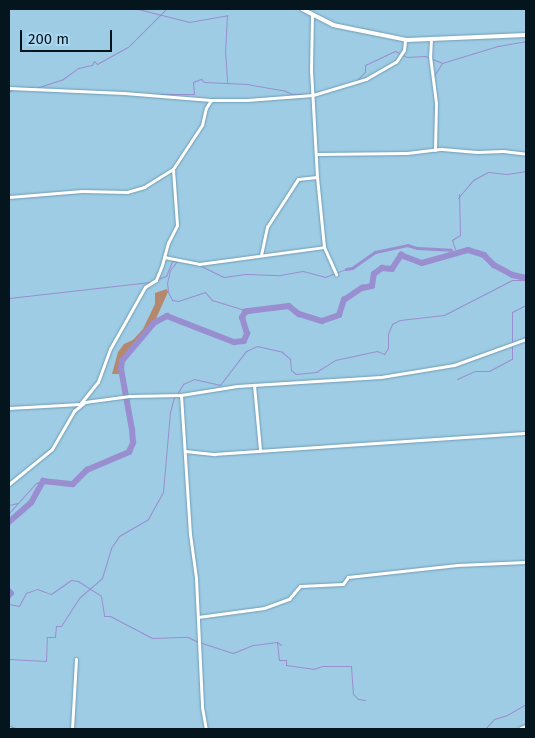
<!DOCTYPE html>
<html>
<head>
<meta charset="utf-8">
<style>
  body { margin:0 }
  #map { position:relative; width:535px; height:738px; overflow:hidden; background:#9ecce5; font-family:"Fira Sans",sans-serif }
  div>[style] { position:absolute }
  .green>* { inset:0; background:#b5886d }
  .stream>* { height:1px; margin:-0.5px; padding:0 0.5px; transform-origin:0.5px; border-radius:0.5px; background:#998ecf }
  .canal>* { height:3px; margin:-1.5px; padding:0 1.5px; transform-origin:1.5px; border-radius:1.5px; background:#998ecf }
  .river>* { height:5.5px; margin:-2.75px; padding:0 2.75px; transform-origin:2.75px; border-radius:2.75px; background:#998ecf }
  .roads { filter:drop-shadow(0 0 1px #709db4) drop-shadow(0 0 1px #709db4) }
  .minor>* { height:3px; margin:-1.5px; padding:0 1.5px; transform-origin:1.5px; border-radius:1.5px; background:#fff }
  .tertiary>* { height:4px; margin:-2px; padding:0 2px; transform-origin:2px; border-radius:2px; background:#fff }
  .secondary>* { height:4.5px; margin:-2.25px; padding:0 2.25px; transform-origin:2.25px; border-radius:2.25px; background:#fff }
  span { translate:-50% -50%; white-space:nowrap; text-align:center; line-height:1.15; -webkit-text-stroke:4px #abd9f2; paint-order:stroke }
  .frame { position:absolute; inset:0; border:10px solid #04151d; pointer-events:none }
  .scale { position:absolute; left:20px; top:30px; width:92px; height:22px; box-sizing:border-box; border:2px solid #04151d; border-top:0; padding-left:6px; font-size:15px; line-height:18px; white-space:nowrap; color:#04151d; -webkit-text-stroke:4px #abd9f2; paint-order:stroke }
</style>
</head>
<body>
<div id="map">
  <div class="green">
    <div style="clip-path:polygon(167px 289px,168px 292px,154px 323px,122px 361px,122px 374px,112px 374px,118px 352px,124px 344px,133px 340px,143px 329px,155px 304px,155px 293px)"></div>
  </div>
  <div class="stream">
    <div style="left:138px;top:9px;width:53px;rotate:14.3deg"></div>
    <div style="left:189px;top:22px;width:39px;rotate:-10deg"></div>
    <div style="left:227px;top:15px;width:36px;rotate:93deg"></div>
    <div style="left:225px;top:51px;width:31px;rotate:86deg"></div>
    <div style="left:433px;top:77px;width:17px;rotate:-57deg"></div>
    <div style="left:442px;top:63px;width:59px;rotate:-16.9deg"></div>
    <div style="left:498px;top:46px;width:28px;rotate:-10deg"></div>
    <div style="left:357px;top:80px;width:11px;rotate:-45deg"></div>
    <div style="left:365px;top:72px;width:7px;rotate:-90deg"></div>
    <div style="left:365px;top:65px;width:33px;rotate:-25deg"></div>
    <div style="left:395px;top:51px;width:13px;rotate:27deg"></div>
    <div style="left:407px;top:57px;width:18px;rotate:-3deg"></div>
    <div style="left:425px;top:56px;width:18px;rotate:22deg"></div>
    <div style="left:16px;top:87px;width:16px"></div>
    <div style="left:36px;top:88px;width:28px;rotate:-18deg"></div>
    <div style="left:63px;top:79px;width:19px;rotate:-36deg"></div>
    <div style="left:78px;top:68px;width:14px;rotate:-12deg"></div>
    <div style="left:92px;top:65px;width:4px;rotate:-63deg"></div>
    <div style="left:94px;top:61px;width:4px;rotate:45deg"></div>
    <div style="left:97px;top:64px;width:35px;rotate:-29deg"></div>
    <div style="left:128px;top:47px;width:54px;rotate:-45deg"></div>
    <div style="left:9px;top:91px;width:4px;rotate:-14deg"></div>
    <div style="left:161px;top:94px;width:33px"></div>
    <div style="left:194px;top:94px;width:12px;rotate:-95deg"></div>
    <div style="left:193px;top:82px;width:9px;rotate:-21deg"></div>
    <div style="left:201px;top:79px;width:4px;rotate:45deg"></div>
    <div style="left:204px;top:82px;width:43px;rotate:2.7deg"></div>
    <div style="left:247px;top:84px;width:39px;rotate:10deg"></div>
    <div style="left:285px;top:91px;width:8px;rotate:23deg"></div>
    <div style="left:292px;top:94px;width:18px"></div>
    <div style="left:434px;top:135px;width:29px;rotate:-90deg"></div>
    <div style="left:458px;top:198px;width:23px;rotate:-50deg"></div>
    <div style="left:473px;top:180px;width:17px;rotate:-28deg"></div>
    <div style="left:488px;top:172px;width:19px;rotate:6deg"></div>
    <div style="left:507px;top:174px;width:19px;rotate:-9deg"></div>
    <div style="left:455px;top:249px;width:9px;rotate:-108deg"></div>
    <div style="left:452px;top:240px;width:9px;rotate:-32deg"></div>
    <div style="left:460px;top:235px;width:41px;rotate:-91.4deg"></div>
    <div style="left:199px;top:265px;width:28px;rotate:26deg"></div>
    <div style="left:224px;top:277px;width:21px;rotate:-8deg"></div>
    <div style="left:245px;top:274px;width:35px;rotate:2deg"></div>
    <div style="left:280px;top:275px;width:23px;rotate:-10deg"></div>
    <div style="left:303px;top:271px;width:23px;rotate:15deg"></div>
    <div style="left:325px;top:277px;width:22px;rotate:-21deg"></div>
    <div style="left:158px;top:279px;width:9px;rotate:-21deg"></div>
    <div style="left:166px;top:276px;width:16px;rotate:-68deg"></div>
    <div style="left:172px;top:261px;width:4px"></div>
    <div style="left:168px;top:291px;width:8px;rotate:-97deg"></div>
    <div style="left:167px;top:283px;width:13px;rotate:-77deg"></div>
    <div style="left:170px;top:270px;width:11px;rotate:-52deg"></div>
    <div style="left:168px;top:292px;width:9px;rotate:63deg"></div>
    <div style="left:172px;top:300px;width:6px;rotate:9deg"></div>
    <div style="left:178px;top:301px;width:28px;rotate:-18deg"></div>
    <div style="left:205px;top:292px;width:11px;rotate:49deg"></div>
    <div style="left:212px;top:300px;width:39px;rotate:17deg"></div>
    <div style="left:9px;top:298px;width:142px;rotate:-6.5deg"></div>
    <div style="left:512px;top:342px;width:30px;rotate:-90deg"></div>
    <div style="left:512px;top:312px;width:16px;rotate:-27deg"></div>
    <div style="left:457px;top:379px;width:20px;rotate:-24deg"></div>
    <div style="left:475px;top:371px;width:14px"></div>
    <div style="left:489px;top:371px;width:26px;rotate:-28deg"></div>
    <div style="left:512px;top:359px;width:13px;rotate:-90deg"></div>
    <div style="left:177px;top:394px;width:12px;rotate:-59deg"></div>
    <div style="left:183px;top:384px;width:12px;rotate:-24deg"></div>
    <div style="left:194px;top:379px;width:27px;rotate:13deg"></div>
    <div style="left:220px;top:385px;width:43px;rotate:-52.6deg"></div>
    <div style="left:246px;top:351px;width:12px;rotate:-24deg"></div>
    <div style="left:257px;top:346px;width:26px;rotate:13deg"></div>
    <div style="left:282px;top:352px;width:11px;rotate:41deg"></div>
    <div style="left:290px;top:359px;width:11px;rotate:85deg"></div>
    <div style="left:291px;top:370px;width:6px;rotate:39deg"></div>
    <div style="left:296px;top:374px;width:20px;rotate:-6deg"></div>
    <div style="left:316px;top:372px;width:22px;rotate:-32deg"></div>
    <div style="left:335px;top:360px;width:43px;rotate:-12.1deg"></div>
    <div style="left:377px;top:351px;width:8px;rotate:23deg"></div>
    <div style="left:384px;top:354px;width:7px;rotate:-56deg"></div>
    <div style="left:388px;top:348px;width:14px;rotate:-90deg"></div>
    <div style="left:388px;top:334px;width:11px;rotate:-68deg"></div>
    <div style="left:392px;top:324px;width:9px;rotate:-27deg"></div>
    <div style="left:400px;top:320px;width:44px;rotate:-6.5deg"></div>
    <div style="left:444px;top:315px;width:76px;rotate:-27.2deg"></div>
    <div style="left:512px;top:280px;width:14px"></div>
    <div style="left:9px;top:505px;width:9px;rotate:-13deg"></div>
    <div style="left:9px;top:513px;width:40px;rotate:-48deg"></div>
    <div style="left:36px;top:483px;width:6px;rotate:-18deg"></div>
    <div style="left:9px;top:604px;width:10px;rotate:11deg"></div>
    <div style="left:19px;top:606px;width:15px;rotate:-62deg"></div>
    <div style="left:26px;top:593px;width:12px;rotate:-20deg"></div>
    <div style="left:37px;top:589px;width:15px;rotate:20deg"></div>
    <div style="left:51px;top:594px;width:24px;rotate:-35deg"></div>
    <div style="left:71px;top:580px;width:7px;rotate:8deg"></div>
    <div style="left:78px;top:581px;width:27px;rotate:33deg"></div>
    <div style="left:101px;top:596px;width:20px;rotate:81deg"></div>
    <div style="left:104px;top:616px;width:6px"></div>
    <div style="left:110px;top:616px;width:47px;rotate:27.6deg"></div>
    <div style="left:152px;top:638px;width:36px;rotate:-2deg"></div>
    <div style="left:188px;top:637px;width:11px;rotate:27deg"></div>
    <div style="left:277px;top:642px;width:18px;rotate:84deg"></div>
    <div style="left:279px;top:660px;width:7px"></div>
    <div style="left:286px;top:660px;width:5px;rotate:90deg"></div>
    <div style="left:286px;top:665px;width:27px;rotate:8deg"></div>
    <div style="left:313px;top:669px;width:9px;rotate:-18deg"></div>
    <div style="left:322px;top:666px;width:29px"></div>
    <div style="left:351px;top:666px;width:28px;rotate:86deg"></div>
    <div style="left:353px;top:694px;width:7px;rotate:45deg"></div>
    <div style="left:358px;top:699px;width:7px;rotate:8deg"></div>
    <div style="left:202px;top:643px;width:33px;rotate:18deg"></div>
    <div style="left:233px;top:653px;width:22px;rotate:-22deg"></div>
    <div style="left:253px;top:645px;width:24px;rotate:-7deg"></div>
    <div style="left:277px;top:642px;width:5px;rotate:37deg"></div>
    <div style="left:9px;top:659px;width:37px;rotate:3deg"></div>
    <div style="left:46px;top:661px;width:24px;rotate:-88deg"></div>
    <div style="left:47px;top:637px;width:8px"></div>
    <div style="left:55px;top:637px;width:11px;rotate:-85deg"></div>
    <div style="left:56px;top:626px;width:5px"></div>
    <div style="left:61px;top:626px;width:33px;rotate:-57deg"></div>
    <div style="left:79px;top:598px;width:30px;rotate:-41deg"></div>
    <div style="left:102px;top:578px;width:31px;rotate:-73deg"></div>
    <div style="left:111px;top:548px;width:14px;rotate:-56deg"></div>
    <div style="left:119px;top:536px;width:34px;rotate:-30deg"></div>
    <div style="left:148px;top:519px;width:31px;rotate:-61deg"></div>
    <div style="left:163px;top:492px;width:80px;rotate:-85deg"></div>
    <div style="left:170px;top:412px;width:16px;rotate:-75deg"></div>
    <div style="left:9px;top:726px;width:10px;rotate:17deg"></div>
    <div style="left:485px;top:729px;width:13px;rotate:-48deg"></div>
    <div style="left:494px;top:719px;width:14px;rotate:-17deg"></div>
    <div style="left:507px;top:715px;width:22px;rotate:-30deg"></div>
  </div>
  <div class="canal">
    <div style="left:346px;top:269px;width:6px;rotate:-9deg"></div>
    <div style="left:352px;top:268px;width:28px;rotate:-35deg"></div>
    <div style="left:375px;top:252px;width:33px;rotate:-12deg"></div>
    <div style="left:407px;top:245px;width:10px;rotate:17deg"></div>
    <div style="left:417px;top:248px;width:34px;rotate:3deg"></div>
  </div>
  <div class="river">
    <div style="left:9px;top:522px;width:29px;rotate:-41deg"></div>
    <div style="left:31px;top:503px;width:25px;rotate:-61deg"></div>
    <div style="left:43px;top:481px;width:30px;rotate:6deg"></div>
    <div style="left:73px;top:484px;width:20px;rotate:-45deg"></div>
    <div style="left:87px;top:470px;width:46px;rotate:-23.2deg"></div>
    <div style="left:129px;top:452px;width:10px;rotate:-66deg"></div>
    <div style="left:133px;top:443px;width:13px;rotate:-94deg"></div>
    <div style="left:132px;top:430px;width:62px;rotate:-100.2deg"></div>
    <div style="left:121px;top:369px;width:8px;rotate:-83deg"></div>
    <div style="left:122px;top:361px;width:50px;rotate:-49.9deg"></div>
    <div style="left:154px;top:323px;width:15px;rotate:-28deg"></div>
    <div style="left:167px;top:316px;width:72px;rotate:21.2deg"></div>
    <div style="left:234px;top:342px;width:10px;rotate:-6deg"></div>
    <div style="left:244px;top:341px;width:8px;rotate:-67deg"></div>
    <div style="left:247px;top:334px;width:17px;rotate:-107deg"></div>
    <div style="left:242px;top:318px;width:7px;rotate:-63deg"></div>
    <div style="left:245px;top:312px;width:4px;rotate:-14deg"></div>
    <div style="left:249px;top:311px;width:40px;rotate:-7.1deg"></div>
    <div style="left:289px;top:306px;width:13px;rotate:39deg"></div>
    <div style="left:299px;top:314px;width:24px;rotate:17deg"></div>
    <div style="left:322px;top:321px;width:18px;rotate:-19deg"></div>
    <div style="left:339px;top:315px;width:16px;rotate:-72deg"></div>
    <div style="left:344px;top:300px;width:22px;rotate:-34deg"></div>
    <div style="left:362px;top:288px;width:10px;rotate:-11deg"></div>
    <div style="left:372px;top:286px;width:12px;rotate:-81deg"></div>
    <div style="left:374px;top:274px;width:10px;rotate:-37deg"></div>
    <div style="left:382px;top:268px;width:10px;rotate:6deg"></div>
    <div style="left:392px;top:269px;width:17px;rotate:-57deg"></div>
    <div style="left:401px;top:255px;width:22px;rotate:21deg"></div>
    <div style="left:422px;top:263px;width:48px;rotate:-15.8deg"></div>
    <div style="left:468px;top:250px;width:17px;rotate:17deg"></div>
    <div style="left:484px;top:255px;width:14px;rotate:45deg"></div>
    <div style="left:494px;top:265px;width:21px;rotate:28deg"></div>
    <div style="left:513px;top:275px;width:13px;rotate:13deg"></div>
    <div style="left:9px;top:591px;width:3px;rotate:45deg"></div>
    <div style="left:11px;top:593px;width:4px;rotate:124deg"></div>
  </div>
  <div class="roads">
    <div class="minor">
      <div style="left:431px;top:39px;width:17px;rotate:93deg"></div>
      <div style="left:430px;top:56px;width:47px;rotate:82.7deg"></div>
      <div style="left:436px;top:103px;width:47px;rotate:91.2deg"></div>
      <div style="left:9px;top:88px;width:115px;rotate:2.5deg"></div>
      <div style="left:124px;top:93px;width:87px;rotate:4.6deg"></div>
      <div style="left:211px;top:100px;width:36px"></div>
      <div style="left:247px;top:100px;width:66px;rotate:-4.3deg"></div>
      <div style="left:313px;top:95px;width:55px;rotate:-16.8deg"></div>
      <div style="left:366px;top:79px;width:34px;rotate:-30deg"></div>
      <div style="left:396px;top:62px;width:14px;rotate:-56deg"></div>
      <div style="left:404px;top:50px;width:10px;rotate:-84deg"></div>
      <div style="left:318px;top:154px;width:89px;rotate:-0.6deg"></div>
      <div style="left:407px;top:153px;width:35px;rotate:-7deg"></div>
      <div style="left:442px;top:149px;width:35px;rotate:5deg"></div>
      <div style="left:477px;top:152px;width:26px;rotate:-2deg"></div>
      <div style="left:503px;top:151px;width:23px;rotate:7deg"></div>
      <div style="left:9px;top:197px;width:73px;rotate:-4.7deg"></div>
      <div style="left:82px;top:191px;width:45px;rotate:1.3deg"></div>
      <div style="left:127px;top:192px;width:18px;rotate:-16deg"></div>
      <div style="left:144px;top:187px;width:34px;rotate:-32deg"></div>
      <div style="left:324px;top:247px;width:30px;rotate:66deg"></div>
      <div style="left:261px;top:255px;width:29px;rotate:-78deg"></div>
      <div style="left:267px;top:227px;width:57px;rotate:-57.1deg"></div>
      <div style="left:298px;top:179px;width:19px;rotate:-6deg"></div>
      <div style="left:317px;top:177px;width:106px;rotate:-93.2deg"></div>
      <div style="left:311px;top:71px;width:57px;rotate:-89deg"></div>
      <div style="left:164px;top:257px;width:36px;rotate:11deg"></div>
      <div style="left:199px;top:264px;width:126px;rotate:-7.7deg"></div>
      <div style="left:324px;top:247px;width:70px;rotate:-95.7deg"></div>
      <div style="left:254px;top:385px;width:65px;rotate:84.7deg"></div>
      <div style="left:181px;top:395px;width:139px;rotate:86.3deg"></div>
      <div style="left:190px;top:534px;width:44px;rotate:82.2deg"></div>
      <div style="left:196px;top:578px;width:129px;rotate:87.3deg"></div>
      <div style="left:202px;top:707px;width:22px;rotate:80deg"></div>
      <div style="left:9px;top:408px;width:71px;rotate:-3.2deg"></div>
      <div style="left:80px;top:404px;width:28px;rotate:-51deg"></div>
      <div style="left:98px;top:382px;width:35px;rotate:-70deg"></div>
      <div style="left:110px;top:349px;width:71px;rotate:-60.6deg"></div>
      <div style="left:145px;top:287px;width:13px;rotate:-32deg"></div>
      <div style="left:156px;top:280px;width:16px;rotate:-68deg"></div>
      <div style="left:162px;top:265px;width:23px;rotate:-75deg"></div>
      <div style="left:168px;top:243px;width:20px;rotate:-63deg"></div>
      <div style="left:177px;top:225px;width:56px;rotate:-94.1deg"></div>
      <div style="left:173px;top:169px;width:53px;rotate:-56.6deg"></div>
      <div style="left:202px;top:125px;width:17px;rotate:-77deg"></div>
      <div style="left:206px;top:108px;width:9px;rotate:-58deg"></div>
      <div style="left:185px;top:451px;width:30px;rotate:6deg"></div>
      <div style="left:215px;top:454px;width:312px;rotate:-3.9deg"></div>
      <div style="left:9px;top:484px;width:55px;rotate:-39.1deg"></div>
      <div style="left:52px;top:449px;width:44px;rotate:-59.9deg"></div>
      <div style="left:74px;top:411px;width:14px;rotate:-39deg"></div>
      <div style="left:85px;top:402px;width:45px;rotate:-7.6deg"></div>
      <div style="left:130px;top:396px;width:51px;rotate:-1.1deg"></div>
      <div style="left:181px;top:395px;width:57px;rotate:-9.1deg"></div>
      <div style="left:237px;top:386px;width:144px;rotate:-3.6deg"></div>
      <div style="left:381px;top:377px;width:74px;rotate:-9.3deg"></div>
      <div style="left:454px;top:365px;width:77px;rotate:-19.9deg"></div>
      <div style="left:198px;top:617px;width:67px;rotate:-7.8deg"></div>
      <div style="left:264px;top:608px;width:27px;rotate:-20deg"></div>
      <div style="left:289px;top:599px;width:17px;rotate:-50deg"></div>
      <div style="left:300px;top:586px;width:43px;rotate:-2.7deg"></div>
      <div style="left:343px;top:584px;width:9px;rotate:-54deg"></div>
      <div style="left:348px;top:577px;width:9px;rotate:-6deg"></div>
      <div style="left:357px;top:576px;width:101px;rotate:-6.3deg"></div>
      <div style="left:457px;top:565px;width:69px;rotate:-2.5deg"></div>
      <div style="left:9px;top:728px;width:2px;rotate:27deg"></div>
      <div style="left:72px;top:729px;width:70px;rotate:-86.7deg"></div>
    </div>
    <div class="tertiary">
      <div style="left:302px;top:9px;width:35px;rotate:27deg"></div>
      <div style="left:333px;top:25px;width:76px;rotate:11.5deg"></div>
      <div style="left:407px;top:40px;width:119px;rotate:-2.4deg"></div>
    </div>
    <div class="secondary">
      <div style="left:521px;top:729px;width:5px;rotate:-22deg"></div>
    </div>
  </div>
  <div class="frame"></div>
  <div class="scale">200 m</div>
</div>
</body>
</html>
